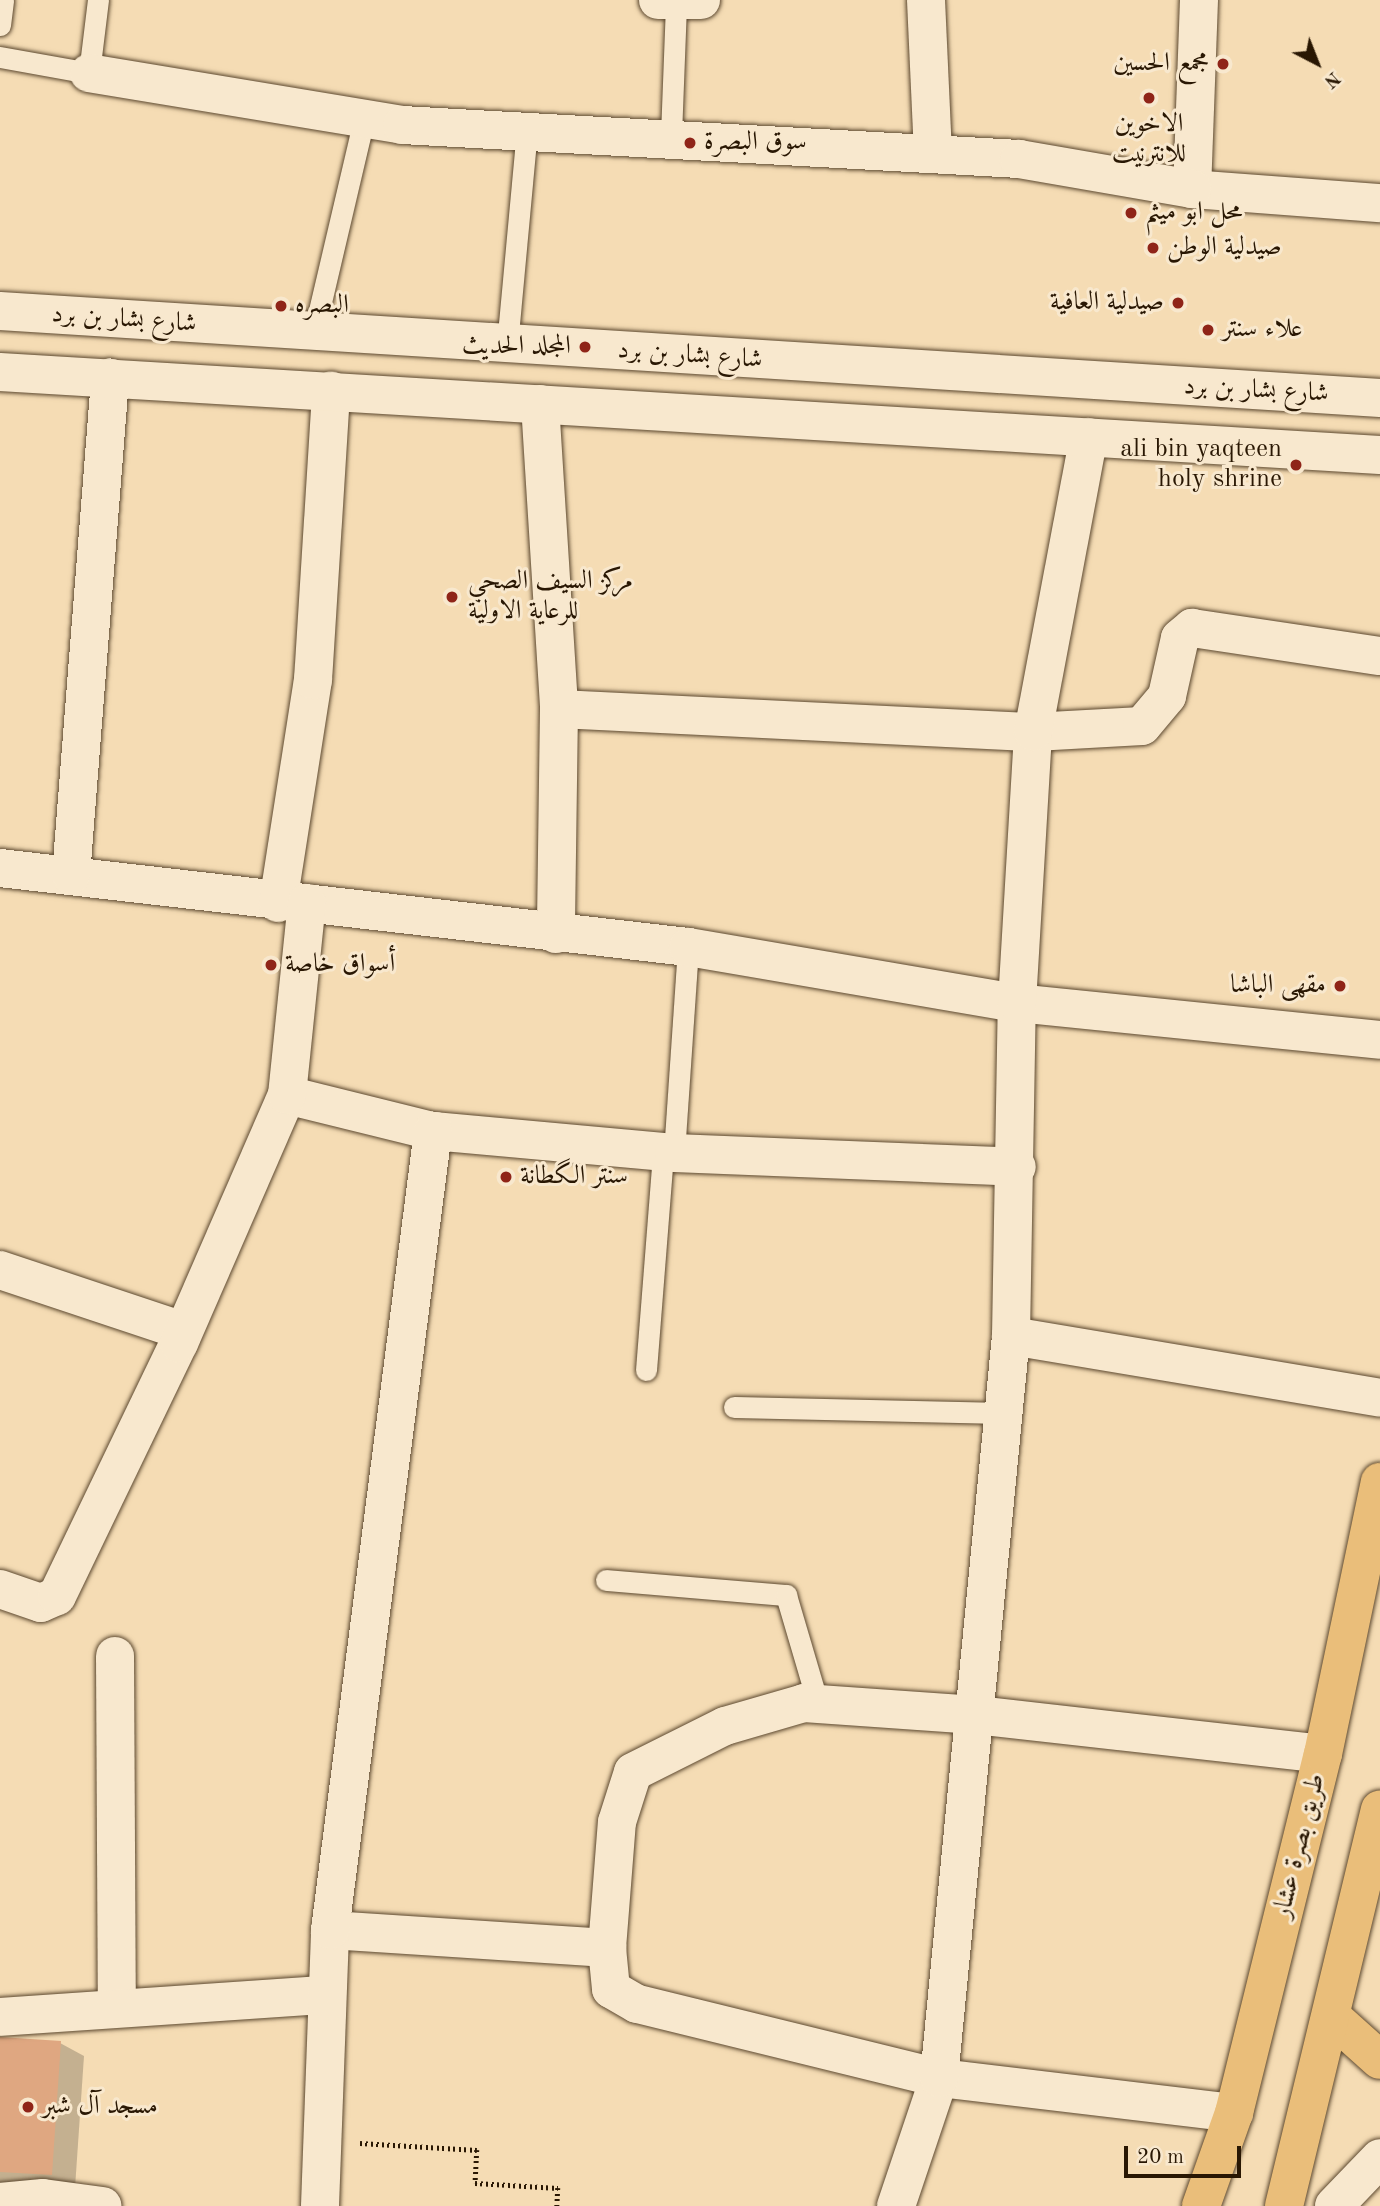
<!DOCTYPE html>
<html>
<head>
<meta charset="utf-8">
<style>
  body { margin:0 }
  #map { position:relative; width:1380px; height:2206px; overflow:hidden; background:#f5dcb4; font-family:"Old Standard TT",Amiri,serif }
  div>[style] { position:absolute }
  .shadow>* { inset:0; background:#0003 }
  .building>* { inset:0; background:#dfa781 }
  .path>* { height:4.5px; margin-top:-2.25px; transform-origin:0; background:repeating-linear-gradient(90deg,#291703 0 2px,transparent 0 5.5px) }
  .roads { filter:drop-shadow(0 0 2px #5c482f) drop-shadow(0 0 2px #5c482f) }
  .lane>* { height:21px; margin:-10.5px; padding:0 10.5px; transform-origin:10.5px; border-radius:10.5px; background:#f8e8ce }
  .street>* { height:38px; margin:-19px; padding:0 19px; transform-origin:19px; border-radius:19px; background:#f8e8ce }
  .secondary>* { height:38px; margin:-19px; padding:0 19px; transform-origin:19px; border-radius:19px; background:#f8e8ce }
  .primary>* { height:38px; margin:-19px; padding:0 19px; transform-origin:19px; border-radius:19px; background:#eabe7a }
  .dots>* { width:19px; height:19px; translate:-50% -50%; box-sizing:border-box; border:4px solid #f8e8ce; border-radius:50% }
  span { translate:-50% -50%; white-space:nowrap; text-align:center; line-height:1.15; -webkit-text-stroke:6px #f8e8ce; paint-order:stroke }
  .poi-label { font-size:26px; color:#291703 }
  .right { translate:-100% -50%; text-align:right }
  .left { translate:0 -50%; text-align:left }
  .street-label { font-size:26px; color:#291703 }
  .north { position:absolute; left:1282px; top:28px; width:70px; height:70px; -webkit-text-stroke:5px #f8e8ce; paint-order:stroke; rotate:138deg; font-size:19px; font-weight:700; line-height:28px; text-align:center; color:#291703 }
  .north::after { content:''; display:block; margin:auto; width:24px; height:32px; background:#291703; clip-path:polygon(50% 0,100% 100%,50% 72%,0 100%) }
  .scale { position:absolute; left:1124px; top:2146px; width:117px; height:32px; box-sizing:border-box; border:4px solid #291703; border-top:0; padding-left:9px; font-size:21px; line-height:24px; white-space:nowrap; color:#291703; -webkit-text-stroke:5px #f8e8ce; paint-order:stroke }
</style>
</head>
<body>
<div id="map">
  <div class="shadow">
    <div style="clip-path:polygon(0 2041px,60px 2043px,84px 2056px,75px 2188px,0 2187px)"></div>
  </div>
  <div class="building">
    <div style="clip-path:polygon(0 2037px,61px 2041px,52px 2175px,0 2172px)"></div>
  </div>
  <div class="path">
    <div style="left:360px;top:2143px;width:117px;rotate:3.4deg"></div>
    <div style="left:477px;top:2150px;width:33px;rotate:93deg"></div>
    <div style="left:475px;top:2183px;width:83px;rotate:3.4deg"></div>
    <div style="left:558px;top:2188px;width:18px;rotate:93deg"></div>
  </div>
  <div class="roads">
    <div class="lane">
      <div style="left:0;top:25px;width:25px;rotate:-83deg"></div>
      <div style="left:0;top:57px;width:90px;rotate:10.2deg"></div>
      <div style="left:89px;top:73px;width:74px;rotate:-83deg"></div>
      <div style="left:671px;top:135px;width:131px;rotate:-87.8deg"></div>
      <div style="left:314px;top:332px;width:219px;rotate:-76.8deg"></div>
      <div style="left:507px;top:345px;width:216px;rotate:-84.7deg"></div>
      <div style="left:674px;top:1153px;width:206px;rotate:-86.1deg"></div>
      <div style="left:646px;top:1370px;width:218px;rotate:-85.5deg"></div>
      <div style="left:734px;top:1407px;width:270px;rotate:1.3deg"></div>
      <div style="left:606px;top:1580px;width:181px;rotate:4.8deg"></div>
      <div style="left:786px;top:1595px;width:114px;rotate:73.6deg"></div>
    </div>
    <div class="street">
      <div style="left:658px;top:0;width:43px"></div>
      <div style="left:926px;top:0;width:153px;rotate:87.4deg"></div>
      <div style="left:1199px;top:0;width:189px;rotate:92.1deg"></div>
      <div style="left:1192px;top:189px;width:189px;rotate:4.3deg"></div>
      <div style="left:89px;top:73px;width:317px;rotate:9.4deg"></div>
      <div style="left:402px;top:125px;width:618px;rotate:3.15deg"></div>
      <div style="left:1019px;top:159px;width:176px;rotate:9.8deg"></div>
      <div style="left:540px;top:404px;width:306px;rotate:86.4deg"></div>
      <div style="left:559px;top:709px;width:225px;rotate:90.8deg"></div>
      <div style="left:559px;top:709px;width:475px;rotate:2.8deg"></div>
      <div style="left:1033px;top:732px;width:109px;rotate:-3.2deg"></div>
      <div style="left:1142px;top:726px;width:39px;rotate:-50deg"></div>
      <div style="left:1167px;top:696px;width:59px;rotate:-77.4deg"></div>
      <div style="left:1180px;top:638px;width:16px;rotate:-40deg"></div>
      <div style="left:1192px;top:628px;width:190px;rotate:8.5deg"></div>
      <div style="left:0;top:868px;width:693px;rotate:6.55deg"></div>
      <div style="left:688px;top:947px;width:334px;rotate:9.7deg"></div>
      <div style="left:1017px;top:1003px;width:365px;rotate:5.8deg"></div>
      <div style="left:71px;top:875px;width:499px;rotate:-85.5deg"></div>
      <div style="left:278px;top:903px;width:226px;rotate:-81.1deg"></div>
      <div style="left:313px;top:680px;width:290px;rotate:-86.4deg"></div>
      <div style="left:287px;top:1095px;width:150px;rotate:13.9deg"></div>
      <div style="left:433px;top:1131px;width:242px;rotate:5.2deg"></div>
      <div style="left:674px;top:1153px;width:343px;rotate:2.3deg"></div>
      <div style="left:0;top:1270px;width:193px;rotate:18.4deg"></div>
      <div style="left:1011px;top:1336px;width:374px;rotate:9.5deg"></div>
      <div style="left:0;top:1589px;width:43px;rotate:18.9deg"></div>
      <div style="left:41px;top:1603px;width:17px;rotate:-24deg"></div>
      <div style="left:57px;top:1596px;width:281px;rotate:-64.3deg"></div>
      <div style="left:179px;top:1343px;width:270px;rotate:-66.5deg"></div>
      <div style="left:287px;top:1095px;width:193px;rotate:-84.1deg"></div>
      <div style="left:115px;top:1656px;width:350px;rotate:89.7deg"></div>
      <div style="left:330px;top:1930px;width:278px;rotate:3.7deg"></div>
      <div style="left:0;top:2017px;width:326px;rotate:-3.9deg"></div>
      <div style="left:1234px;top:2113px;width:297px;rotate:-173.2deg"></div>
      <div style="left:939px;top:2078px;width:311px;rotate:-166.2deg"></div>
      <div style="left:637px;top:2004px;width:30px;rotate:-150deg"></div>
      <div style="left:611px;top:1989px;width:41px;rotate:-95.6deg"></div>
      <div style="left:607px;top:1948px;width:126px;rotate:-85.5deg"></div>
      <div style="left:617px;top:1822px;width:52px;rotate:-72.3deg"></div>
      <div style="left:633px;top:1772px;width:103px;rotate:-26.6deg"></div>
      <div style="left:725px;top:1726px;width:82px;rotate:-16.2deg"></div>
      <div style="left:804px;top:1703px;width:172px;rotate:4deg"></div>
      <div style="left:976px;top:1715px;width:349px;rotate:6.4deg"></div>
      <div style="left:0;top:2202px;width:43px;rotate:-5.3deg"></div>
      <div style="left:43px;top:2198px;width:60px;rotate:7.7deg"></div>
      <div style="left:320px;top:2206px;width:276px;rotate:-87.9deg"></div>
      <div style="left:330px;top:1930px;width:806px;rotate:-82.65deg"></div>
      <div style="left:896px;top:2206px;width:135px;rotate:-71.4deg"></div>
      <div style="left:939px;top:2078px;width:745px;rotate:-84.46deg"></div>
      <div style="left:1011px;top:1336px;width:333px;rotate:-89deg"></div>
      <div style="left:1017px;top:1003px;width:271px;rotate:-86.6deg"></div>
      <div style="left:1033px;top:732px;width:300px;rotate:-79.3deg"></div>
    </div>
    <div class="secondary">
      <div style="left:0;top:311px;width:1383px;rotate:3.61deg"></div>
      <div style="left:0;top:372px;width:1382px;rotate:3.44deg"></div>
      <div style="left:1334px;top:2206px;width:66px;rotate:-46.2deg"></div>
    </div>
    <div class="primary">
      <div style="left:1332px;top:2017px;width:64px;rotate:41.9deg"></div>
      <div style="left:1201px;top:2206px;width:99px;rotate:-70.5deg"></div>
      <div style="left:1234px;top:2113px;width:370px;rotate:-76.1deg"></div>
      <div style="left:1323px;top:1754px;width:278px;rotate:-78.2deg"></div>
      <div style="left:1284px;top:2206px;width:408px;rotate:-76.4deg"></div>
    </div>
  </div>
  <div class="dots">
    <div style="left:1223px;top:64px;background:#8f2418"></div>
    <div style="left:1149px;top:98px;background:#8f2418"></div>
    <div style="left:690px;top:143px;background:#8f2418"></div>
    <div style="left:1131px;top:213px;background:#8f2418"></div>
    <div style="left:1153px;top:248px;background:#8f2418"></div>
    <div style="left:1178px;top:303px;background:#8f2418"></div>
    <div style="left:281px;top:306px;background:#8f2418"></div>
    <div style="left:1208px;top:330px;background:#8f2418"></div>
    <div style="left:585px;top:347px;background:#8f2418"></div>
    <div style="left:1296px;top:465px;background:#8f2418"></div>
    <div style="left:452px;top:597px;background:#8f2418"></div>
    <div style="left:271px;top:965px;background:#8f2418"></div>
    <div style="left:1340px;top:986px;background:#8f2418"></div>
    <div style="left:506px;top:1177px;background:#8f2418"></div>
    <div style="left:28px;top:2107px;background:#8f2418"></div>
  </div>
  <div class="poi-label">
    <span class="right" style="left:1209px;top:64px">مجمع الحسين</span>
    <span style="left:1149px;top:140px">الاخوين<br>للانترنيت</span>
    <span class="left" style="left:704px;top:143px">سوق البصرة</span>
    <span class="left" style="left:1145px;top:213px">محل ابو ميثم</span>
    <span class="left" style="left:1167px;top:248px">صيدلية الوطن</span>
    <span class="right" style="left:1164px;top:303px">صيدلية العافية</span>
    <span class="left" style="left:295px;top:306px">البصره</span>
    <span class="left" style="left:1222px;top:330px">علاء سنتر</span>
    <span class="right" style="left:571px;top:347px">المجلد الحديث</span>
    <span class="right" style="left:1282px;top:465px">ali bin yaqteen<br>holy shrine</span>
    <span class="left" style="left:468px;top:597px">مركز السيف الصحي<br>للرعاية الاولية</span>
    <span class="left" style="left:285px;top:965px">أسواق خاصة</span>
    <span class="right" style="left:1326px;top:986px">مقهى الباشا</span>
    <span class="left" style="left:520px;top:1177px">سنتر الگطانة</span>
    <span class="left" style="left:42px;top:2107px">مسجد آل شبر</span>
  </div>
  <div class="street-label">
    <span style="left:124px;top:320px;rotate:4deg">شارع بشار بن برد</span>
    <span style="left:690px;top:356px;rotate:4deg">شارع بشار بن برد</span>
    <span style="left:1256px;top:391px;rotate:3deg">شارع بشار بن برد</span>
    <span style="left:1300px;top:1846px;rotate:-76deg">طريق بصرة عشار</span>
  </div>
  <div class="north">N</div>
  <div class="scale">20 m</div>
</div>
</body>
</html>
